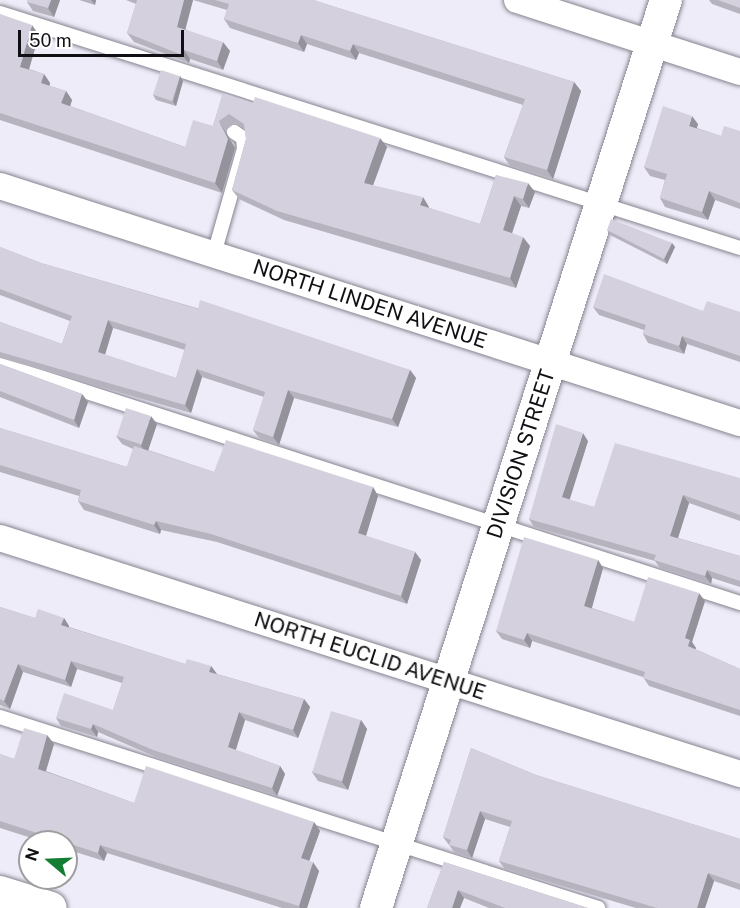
<!DOCTYPE html>
<html>
<head>
<meta charset="utf-8">
<style>
  body { margin:0 }
  #map { position:relative; width:740px; height:908px; overflow:hidden; background:#efecf9; font-family:"Public Sans",sans-serif }
  div>[style] { position:absolute }
  .roads { filter:drop-shadow(0 0 2px #86838f) drop-shadow(0 0 2px #86838f) }
  .service>* { height:14px; margin:-7px; padding:0 7px; transform-origin:7px; border-radius:7px; background:#fff }
  .minor>* { height:26px; margin:-13px; padding:0 13px; transform-origin:13px; border-radius:13px; background:#fff }
  .tertiary>* { height:32px; margin:-16px; padding:0 16px; transform-origin:16px; border-radius:16px; background:#fff }
  .wall>* { inset:0; background:#b6b3be }
  .shaded-wall>* { inset:0; background:#94929b }
  .building>* { inset:0; background:#d4d0dd; transform-origin:0 0 }
  span { translate:-50% -50%; white-space:nowrap; text-align:center; line-height:1.15; -webkit-text-stroke:5px #fff; paint-order:stroke }
  .street-label { font-size:21px; color:#100f13 }
  .north { position:absolute; left:18px; top:830px; width:60px; height:60px; box-sizing:border-box; background:#fff; border:2px solid #9f9fa1; border-radius:50%; rotate:289deg; font-size:16px; font-weight:700; line-height:24px; text-align:center; color:#100f13 }
  .north::after { content:''; display:block; margin:auto; width:21px; height:27px; background:#137d32; clip-path:polygon(50% 0,100% 100%,50% 72%,0 100%) }
  .scale { position:absolute; left:18px; top:30px; width:166px; height:27px; box-sizing:border-box; border:3px solid #100f13; border-top:0; padding-left:8px; font-size:18px; line-height:21px; white-space:nowrap; color:#100f13; -webkit-text-stroke:4px #fff; paint-order:stroke }
</style>
</head>
<body>
<div id="map">
  <div class="roads">
    <div class="service">
      <div style="left:0;top:13px;width:776px;rotate:17.62deg"></div>
      <div style="left:214px;top:254px;width:109px;rotate:-74.1deg"></div>
      <div style="left:244px;top:149px;width:11px;rotate:-95deg"></div>
      <div style="left:243px;top:138px;width:11px;rotate:-146deg"></div>
      <div style="left:0;top:364px;width:778px;rotate:17.9deg"></div>
      <div style="left:0;top:717px;width:628px;rotate:17.71deg"></div>
    </div>
    <div class="minor">
      <div style="left:517px;top:0;width:234px;rotate:17.9deg"></div>
      <div style="left:0;top:186px;width:777px;rotate:17.76deg"></div>
      <div style="left:0;top:538px;width:777px;rotate:17.69deg"></div>
    </div>
    <div class="tertiary">
      <div style="left:0;top:892px;width:53px;rotate:17.4deg"></div>
      <div style="left:376px;top:908px;width:953px;rotate:-72.29deg"></div>
    </div>
  </div>
  <div class="wall">
    <div style="clip-path:polygon(60px 0,54px 17px,33px 11px,27px 2px)"></div>
    <div style="clip-path:polygon(79px 0,96px 0,95px 5px)"></div>
    <div style="clip-path:polygon(126px 0,313px 0,574px 82px,581px 91px,553px 179px,510px 166px,504px 157px,523px 105px,359px 53px,356px 60px,307px 44px,304px 52px,230px 28px,224px 19px,227px 10px,193px 0,185px 29px,230px 51px,223px 70px,190px 59px,189px 63px,134px 42px,127px 33px,136px 4px)"></div>
    <div style="clip-path:polygon(709px 0,740px 0,740px 14px,712px 4px)"></div>
    <div style="clip-path:polygon(0 14px,39px 35px,29px 69px,44px 74px,50px 83px,50px 86px,66px 91px,72px 100px,70px 106px,185px 147px,213px 126px,223px 93px,387px 147px,373px 186px,429px 207px,429px 208px,480px 224px,496px 175px,535px 192px,529px 208px,521px 206px,512px 233px,530px 246px,516px 288px,284px 220px,239px 199px,232px 190px,246px 139px,245px 129px,235px 123px,225px 131px,235px 148px,222px 193px,0 120px)"></div>
    <div style="clip-path:polygon(180px 76px,183px 81px,176px 106px,156px 100px,153px 95px)"></div>
    <div style="clip-path:polygon(698px 124px,697px 128px,721px 136px,740px 131px,740px 209px,715px 200px,708px 220px,665px 207px,660px 198px,665px 180px,650px 176px,644px 167px)"></div>
    <div style="clip-path:polygon(607px 230px,672px 243px,675px 247px,667px 264px,610px 235px)"></div>
    <div style="clip-path:polygon(evenodd,0 247px,41px 263px,410px 370px,416px 378px,398px 427px,294px 398px,279px 445px,259px 438px,253px 430px,264px 397px,202px 377px,191px 413px,0 358px,0 322px,62px 344px,70px 321px,0 295px,0 247px,113px 328px,185px 350px,176px 378px,105px 355px,113px 328px)"></div>
    <div style="clip-path:polygon(593px 307px,703px 311px,740px 312px,740px 362px,687px 344px,684px 354px,648px 343px,643px 334px,644px 330px,599px 315px)"></div>
    <div style="clip-path:polygon(0 364px,82px 394px,88px 402px,79px 428px,0 397px)"></div>
    <div style="clip-path:polygon(157px 424px,148px 450px,214px 472px,373px 487px,378px 496px,366px 536px,415px 552px,421px 560px,407px 604px,217px 542px,161px 530px,160px 534px,84px 510px,78px 501px,79px 496px,0 472px,0 428px,127px 467px,133px 449px,122px 444px,116px 436px)"></div>
    <div style="clip-path:polygon(588px 441px,569px 500px,594px 507px,740px 478px,740px 521px,689px 503px,678px 538px,740px 556px,740px 587px,712px 578px,711px 584px,660px 568px,655px 561px,534px 527px,529px 519px)"></div>
    <div style="clip-path:polygon(598px 560px,603px 568px,592px 608px,634px 622px,705px 601px,692px 642px,696px 648px,695px 649px,740px 669px,740px 716px,649px 686px,643px 677px,532px 641px,530px 648px,502px 639px,496px 631px)"></div>
    <div style="clip-path:polygon(0 607px,35px 618px,64px 618px,69px 626px,69px 627px,185px 664px,211px 666px,217px 674px,304px 699px,310px 707px,298px 738px,245px 720px,236px 750px,280px 766px,285px 774px,277px 796px,158px 758px,98px 732px,97px 737px,61px 726px,56px 718px,113px 710px,122px 683px,77px 669px,71px 687px,23px 672px,10px 709px,0 705px)"></div>
    <div style="clip-path:polygon(361px 720px,367px 729px,348px 790px,318px 781px,312px 772px)"></div>
    <div style="clip-path:polygon(47px 735px,54px 744px,46px 771px,134px 803px,314px 822px,320px 831px,309px 861px,319px 871px,307px 908px,282px 908px,107px 853px,104px 861px,66px 849px,66px 842px,44px 842px,0 828px,0 754px,14px 759px)"></div>
    <div style="clip-path:polygon(471px 748px,536px 775px,740px 839px,740px 890px,714px 881px,705px 908px,636px 908px,505px 869px,499px 861px,510px 827px,485px 819px,472px 858px,455px 853px,443px 837px)"></div>
    <div style="clip-path:polygon(444px 862px,588px 908px,489px 908px,464px 898px,460px 908px,427px 908px)"></div>
  </div>
  <div class="shaded-wall">
    <div style="clip-path:polygon(51px 0,60px 0,54px 17px,48px 8px)"></div>
    <div style="clip-path:polygon(91px 0,96px 0,95px 5px)"></div>
    <div style="clip-path:polygon(184px 0,193px 0,184px 35px,177px 27px)"></div>
    <div style="clip-path:polygon(32px 25px,39px 35px,27px 76px,20px 67px)"></div>
    <div style="clip-path:polygon(301px 35px,307px 44px,304px 52px,298px 43px)"></div>
    <div style="clip-path:polygon(223px 42px,230px 51px,223px 70px,217px 61px)"></div>
    <div style="clip-path:polygon(353px 44px,359px 53px,356px 60px,350px 51px)"></div>
    <div style="clip-path:polygon(184px 50px,190px 59px,189px 63px,182px 55px)"></div>
    <div style="clip-path:polygon(44px 74px,50px 83px,47px 92px,41px 83px)"></div>
    <div style="clip-path:polygon(180px 76px,183px 81px,176px 106px,173px 102px)"></div>
    <div style="clip-path:polygon(574px 82px,581px 91px,553px 179px,547px 170px)"></div>
    <div style="clip-path:polygon(66px 91px,72px 100px,68px 113px,61px 103px)"></div>
    <div style="clip-path:polygon(692px 116px,698px 124px,695px 134px,689px 126px)"></div>
    <div style="clip-path:polygon(219px 121px,235px 148px,222px 193px,215px 183px)"></div>
    <div style="clip-path:polygon(380px 138px,387px 147px,370px 193px,364px 183px)"></div>
    <div style="clip-path:polygon(528px 183px,535px 192px,529px 208px,523px 199px)"></div>
    <div style="clip-path:polygon(709px 191px,715px 200px,708px 220px,702px 212px)"></div>
    <div style="clip-path:polygon(514px 196px,521px 206px,510px 239px,503px 230px)"></div>
    <div style="clip-path:polygon(423px 197px,429px 207px,426px 215px,420px 205px)"></div>
    <div style="clip-path:polygon(523px 237px,530px 246px,516px 288px,510px 278px)"></div>
    <div style="clip-path:polygon(672px 243px,675px 247px,667px 264px,664px 259px)"></div>
    <div style="clip-path:polygon(108px 320px,113px 328px,103px 361px,98px 352px)"></div>
    <div style="clip-path:polygon(682px 336px,687px 344px,684px 354px,679px 346px)"></div>
    <div style="clip-path:polygon(197px 369px,202px 377px,191px 413px,185px 405px)"></div>
    <div style="clip-path:polygon(410px 370px,416px 378px,398px 427px,392px 419px)"></div>
    <div style="clip-path:polygon(288px 390px,294px 398px,279px 445px,273px 437px)"></div>
    <div style="clip-path:polygon(82px 394px,88px 402px,79px 428px,74px 420px)"></div>
    <div style="clip-path:polygon(151px 416px,157px 424px,147px 454px,141px 446px)"></div>
    <div style="clip-path:polygon(583px 433px,588px 441px,568px 505px,562px 497px)"></div>
    <div style="clip-path:polygon(373px 487px,378px 496px,364px 542px,358px 533px)"></div>
    <div style="clip-path:polygon(683px 495px,689px 503px,676px 544px,670px 536px)"></div>
    <div style="clip-path:polygon(156px 521px,161px 530px,160px 534px,154px 525px)"></div>
    <div style="clip-path:polygon(415px 552px,421px 560px,407px 604px,401px 596px)"></div>
    <div style="clip-path:polygon(598px 560px,603px 568px,590px 614px,584px 606px)"></div>
    <div style="clip-path:polygon(707px 570px,712px 578px,711px 584px,705px 576px)"></div>
    <div style="clip-path:polygon(699px 593px,705px 601px,692px 642px,696px 648px,693px 654px,688px 646px,685px 638px)"></div>
    <div style="clip-path:polygon(64px 618px,69px 626px,67px 633px,61px 625px)"></div>
    <div style="clip-path:polygon(527px 633px,532px 641px,530px 648px,524px 640px)"></div>
    <div style="clip-path:polygon(71px 661px,77px 669px,71px 687px,65px 680px)"></div>
    <div style="clip-path:polygon(18px 664px,23px 672px,10px 709px,4px 701px)"></div>
    <div style="clip-path:polygon(211px 666px,217px 674px,209px 672px)"></div>
    <div style="clip-path:polygon(304px 699px,310px 707px,298px 738px,293px 730px)"></div>
    <div style="clip-path:polygon(239px 712px,245px 720px,234px 755px,228px 747px)"></div>
    <div style="clip-path:polygon(361px 720px,367px 729px,348px 790px,342px 782px)"></div>
    <div style="clip-path:polygon(93px 724px,98px 732px,97px 737px,91px 729px)"></div>
    <div style="clip-path:polygon(47px 735px,54px 744px,44px 777px,38px 769px)"></div>
    <div style="clip-path:polygon(280px 766px,285px 774px,277px 796px,272px 788px)"></div>
    <div style="clip-path:polygon(480px 811px,485px 819px,472px 858px,467px 850px)"></div>
    <div style="clip-path:polygon(314px 822px,320px 831px,307px 867px,301px 858px)"></div>
    <div style="clip-path:polygon(100px 845px,107px 853px,104px 861px,98px 853px)"></div>
    <div style="clip-path:polygon(313px 862px,319px 871px,307px 908px,300px 908px,299px 906px)"></div>
    <div style="clip-path:polygon(708px 873px,714px 881px,705px 908px,697px 908px)"></div>
    <div style="clip-path:polygon(458px 890px,464px 898px,460px 908px,452px 908px)"></div>
  </div>
  <div class="building">
    <div style="clip-path:polygon(27px 0,51px 0,48px 8px,27px 2px)"></div>
    <div style="clip-path:polygon(137px 0,184px 0,177px 27px,223px 42px,217px 61px,184px 50px,182px 55px,127px 33px)"></div>
    <div style="clip-path:polygon(215px 0,313px 0,574px 82px,547px 170px,504px 157px,525px 99px,353px 44px,350px 51px,301px 35px,298px 43px,224px 19px,229px 4px)"></div>
    <div style="clip-path:polygon(718px 0,740px 0,740px 8px)"></div>
    <div style="clip-path:polygon(0 14px,32px 25px,20px 67px,44px 74px,41px 83px,66px 91px,61px 103px,185px 147px,193px 120px,213px 126px,223px 93px,253px 103px,255px 97px,380px 138px,364px 183px,423px 197px,420px 205px,480px 224px,496px 175px,528px 183px,523px 199px,514px 196px,503px 230px,523px 237px,510px 278px,277px 211px,232px 190px,246px 139px,244px 124px,229px 114px,219px 121px,228px 139px,215px 183px,0 113px)"></div>
    <div style="left:161px;top:70px;width:20px;height:26px;rotate:18deg"></div>
    <div style="clip-path:polygon(663px 106px,692px 116px,689px 126px,721px 136px,724px 126px,740px 131px,740px 203px,709px 191px,702px 212px,660px 198px,667px 174px,644px 167px)"></div>
    <div style="clip-path:polygon(611px 219px,672px 243px,664px 259px,607px 230px)"></div>
    <div style="clip-path:polygon(evenodd,0 247px,41px 263px,198px 309px,200px 300px,410px 370px,392px 419px,288px 390px,273px 437px,253px 430px,265px 392px,197px 369px,185px 405px,0 352px,0 322px,62px 344px,72px 316px,0 289px,0 247px,108px 320px,186px 344px,176px 378px,98px 352px,108px 320px)"></div>
    <div style="clip-path:polygon(604px 274px,703px 311px,707px 301px,740px 312px,740px 356px,682px 336px,679px 346px,643px 334px,646px 325px,593px 307px)"></div>
    <div style="clip-path:polygon(0 364px,82px 394px,74px 420px,0 391px)"></div>
    <div style="left:126px;top:408px;width:26px;height:30px;rotate:18deg"></div>
    <div style="clip-path:polygon(556px 424px,583px 433px,562px 497px,594px 507px,615px 443px,740px 478px,740px 515px,683px 495px,670px 536px,740px 556px,740px 581px,707px 570px,705px 576px,654px 560px,656px 555px,529px 519px)"></div>
    <div style="clip-path:polygon(0 428px,127px 467px,134px 446px,214px 472px,226px 440px,373px 487px,358px 533px,415px 552px,401px 596px,211px 534px,156px 521px,154px 525px,78px 501px,81px 490px,0 465px)"></div>
    <div style="clip-path:polygon(524px 537px,598px 560px,584px 606px,634px 622px,648px 577px,699px 593px,685px 638px,690px 640px,688px 646px,740px 669px,740px 710px,643px 678px,645px 672px,527px 633px,524px 640px,496px 631px)"></div>
    <div style="clip-path:polygon(0 607px,35px 618px,38px 609px,64px 618px,61px 625px,185px 664px,187px 659px,211px 666px,209px 672px,304px 699px,293px 730px,239px 712px,228px 747px,280px 766px,272px 788px,153px 750px,93px 724px,91px 729px,56px 718px,64px 693px,113px 710px,124px 677px,71px 661px,65px 680px,18px 664px,4px 701px,0 699px)"></div>
    <div style="left:331px;top:711px;width:31px;height:64px;rotate:17deg"></div>
    <div style="clip-path:polygon(24px 728px,47px 735px,38px 769px,134px 803px,146px 766px,314px 822px,301px 858px,313px 862px,299px 906px,100px 845px,98px 853px,0 821px,0 754px,14px 759px)"></div>
    <div style="clip-path:polygon(471px 748px,536px 775px,740px 839px,740px 884px,708px 873px,697px 908px,657px 908px,499px 861px,512px 821px,480px 811px,467px 850px,449px 845px,451px 840px,443px 837px)"></div>
    <div style="clip-path:polygon(444px 862px,588px 908px,505px 908px,458px 890px,452px 908px,427px 908px)"></div>
  </div>
  <div class="street-label">
    <span style="left:370px;top:304px;rotate:18deg">NORTH LINDEN AVENUE</span>
    <span style="left:521px;top:454px;rotate:-72deg">DIVISION STREET</span>
    <span style="left:370px;top:656px;rotate:18deg">NORTH EUCLID AVENUE</span>
  </div>
  <div class="north">N</div>
  <div class="scale">50 m</div>
</div>
</body>
</html>
